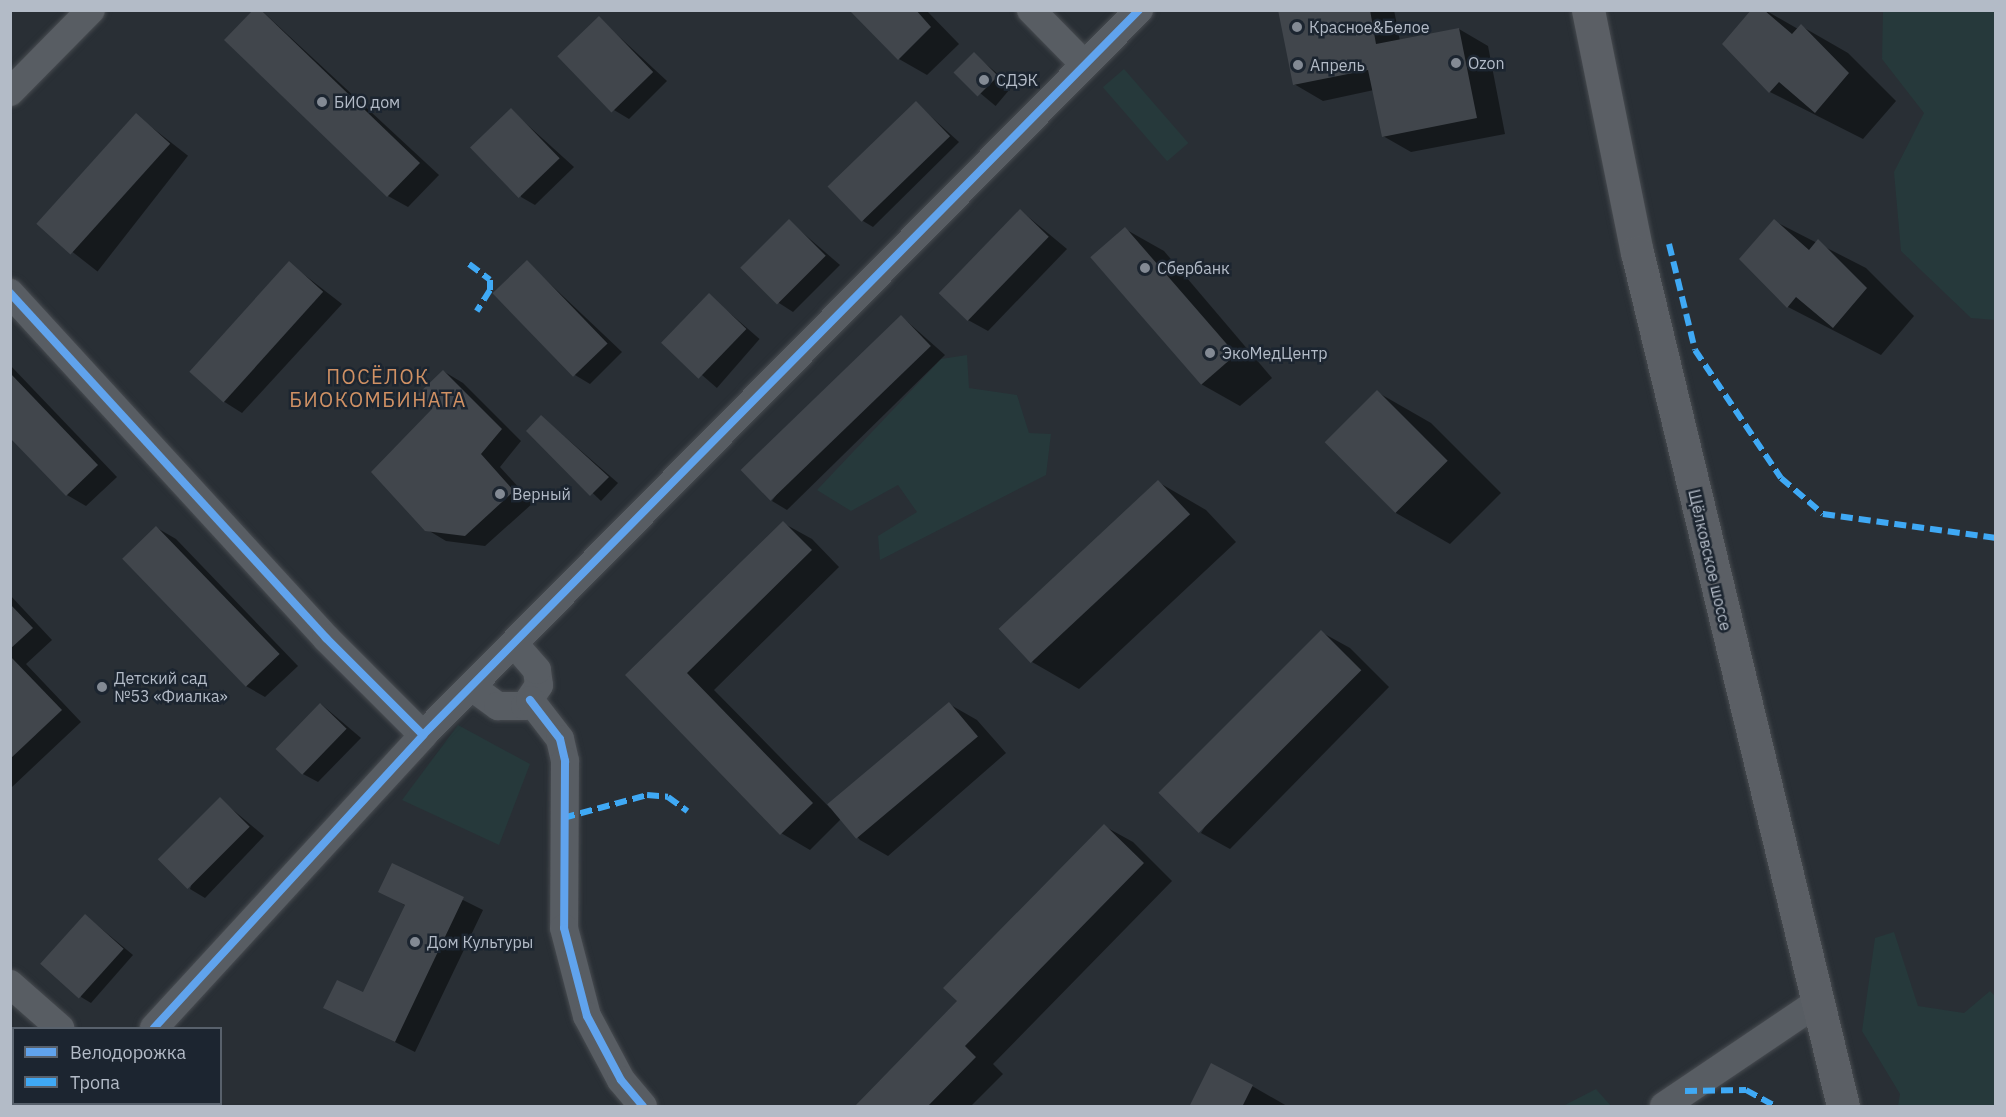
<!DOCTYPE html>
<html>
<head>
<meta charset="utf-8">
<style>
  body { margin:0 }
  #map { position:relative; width:2006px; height:1117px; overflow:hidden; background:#292f35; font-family:"IBM Plex Sans",sans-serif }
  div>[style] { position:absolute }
  .green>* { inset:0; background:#26393b; transform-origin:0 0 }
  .shadow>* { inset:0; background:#0007; transform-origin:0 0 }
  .building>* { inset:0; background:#41464c; transform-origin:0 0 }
  .roads { filter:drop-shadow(0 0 2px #474b50) drop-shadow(0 0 2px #474b50) }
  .minor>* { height:28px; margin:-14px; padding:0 14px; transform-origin:14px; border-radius:14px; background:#585d63 }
  .major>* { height:33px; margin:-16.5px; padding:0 16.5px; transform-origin:16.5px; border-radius:16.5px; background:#5b5f65 }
  .quiet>* { height:6px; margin-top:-3px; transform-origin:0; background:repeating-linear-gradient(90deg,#3fa9f5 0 12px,transparent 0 18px) }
  .cycleway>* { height:8px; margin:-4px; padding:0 4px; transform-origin:4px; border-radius:4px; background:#60a3ed }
  .dots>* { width:16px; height:16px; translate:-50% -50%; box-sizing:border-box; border:3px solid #1c2530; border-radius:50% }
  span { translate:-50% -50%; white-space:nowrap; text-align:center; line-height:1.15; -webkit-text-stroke:5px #1c2530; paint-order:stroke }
  .poi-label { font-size:16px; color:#b3bbc7 }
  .left { translate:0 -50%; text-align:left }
  .street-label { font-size:16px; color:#b3bbc7 }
  .quarter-label { font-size:20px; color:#d09164; letter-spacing:1.5px }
  .frame { position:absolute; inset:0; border:12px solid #b3bbc7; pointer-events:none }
  .legend { position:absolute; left:12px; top:1027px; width:210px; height:78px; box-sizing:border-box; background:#1c2530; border:2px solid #58616c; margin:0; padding:8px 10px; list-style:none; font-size:18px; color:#b3bbc7 }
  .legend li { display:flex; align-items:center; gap:12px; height:30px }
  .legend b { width:30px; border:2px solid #58616c }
</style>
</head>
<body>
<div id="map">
  <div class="green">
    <div style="clip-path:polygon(1883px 11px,1995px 11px,1995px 320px,1971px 318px,1901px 251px,1894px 172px,1924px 113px,1882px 59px)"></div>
    <div style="left:1124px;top:69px;width:98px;height:28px;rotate:49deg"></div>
    <div style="clip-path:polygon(967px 355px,969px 388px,1017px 395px,1029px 433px,1051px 434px,1046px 475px,880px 560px,878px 536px,917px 512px,898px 485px,851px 511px,817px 490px,941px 359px)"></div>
    <div style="clip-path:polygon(458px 725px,530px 764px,499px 845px,402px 800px)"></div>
    <div style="clip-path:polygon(1894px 932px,1918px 1006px,1964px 1013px,1990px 991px,1995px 996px,1995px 1106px,1898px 1106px,1900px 1094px,1862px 1031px,1875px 938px)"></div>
    <div style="clip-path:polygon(1596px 1089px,1611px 1106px,1563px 1106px)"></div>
  </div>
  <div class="shadow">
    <div style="clip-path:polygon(261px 10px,439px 175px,408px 207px,388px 196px,226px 40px)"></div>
    <div style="clip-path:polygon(851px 10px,926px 10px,959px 44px,927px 75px,899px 59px)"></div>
    <div style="clip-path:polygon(1280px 10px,1394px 10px,1400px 41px,1459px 29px,1488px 46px,1505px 134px,1411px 152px,1383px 136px,1374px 90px,1323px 101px,1294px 84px)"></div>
    <div style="clip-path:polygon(1753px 10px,1765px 10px,1798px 29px,1801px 26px,1848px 53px,1896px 101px,1863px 139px,1770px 92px,1724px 44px)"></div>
    <div style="clip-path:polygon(599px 18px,667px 81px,629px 119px,614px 110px)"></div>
    <div style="left:974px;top:54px;width:50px;height:26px;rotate:40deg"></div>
    <div style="clip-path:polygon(916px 103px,959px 142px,873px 227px,863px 221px)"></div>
    <div style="clip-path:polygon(511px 110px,574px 167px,535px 205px,521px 197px)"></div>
    <div style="left:136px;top:115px;width:66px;height:147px;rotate:38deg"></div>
    <div style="clip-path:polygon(1020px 210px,1067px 249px,988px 331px,968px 320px)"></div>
    <div style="clip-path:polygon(789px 221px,840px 265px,793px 312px,779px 303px)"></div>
    <div style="clip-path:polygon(1774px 221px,1866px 268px,1914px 316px,1881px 355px,1788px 307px)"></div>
    <div style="clip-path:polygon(1125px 229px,1164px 251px,1272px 378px,1240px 406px,1201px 384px)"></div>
    <div style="clip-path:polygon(527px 262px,622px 352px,590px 384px,575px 375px)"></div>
    <div style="clip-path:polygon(289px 263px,342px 304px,242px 413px,223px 401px)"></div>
    <div style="left:709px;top:295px;width:67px;height:65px;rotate:41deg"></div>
    <div style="clip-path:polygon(901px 316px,945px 355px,787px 510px,772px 501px)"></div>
    <div style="clip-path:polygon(10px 365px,117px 477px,86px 506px,67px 495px,10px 436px)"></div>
    <div style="clip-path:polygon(443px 371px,463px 383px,521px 441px,500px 467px,533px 503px,485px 546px,446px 541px,426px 529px,433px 410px)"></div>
    <div style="clip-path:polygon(1377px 392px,1431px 423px,1501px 493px,1450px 544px,1396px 513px,1327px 443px)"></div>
    <div style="clip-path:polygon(542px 417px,618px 483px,601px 501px,528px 431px)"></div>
    <div style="clip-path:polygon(1158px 482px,1206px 510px,1236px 542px,1079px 689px,1032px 662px)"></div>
    <div style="clip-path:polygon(783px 523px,812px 539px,839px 567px,714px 690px,830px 808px,949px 704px,977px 720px,1006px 753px,888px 856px,860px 840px,841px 819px,810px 850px,781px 833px,627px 675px)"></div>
    <div style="clip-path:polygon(157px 528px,176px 539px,298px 666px,265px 697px,246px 686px)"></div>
    <div style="clip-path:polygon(10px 595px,52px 640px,26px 664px,81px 722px,12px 787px)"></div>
    <div style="clip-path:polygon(1321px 632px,1350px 648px,1389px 687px,1230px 849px,1201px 833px)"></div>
    <div style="clip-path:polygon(321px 704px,361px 738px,318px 782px,303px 774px)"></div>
    <div style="clip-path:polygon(220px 799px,264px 836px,205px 898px,190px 889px)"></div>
    <div style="clip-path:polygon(1104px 826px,1133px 842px,1172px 881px,993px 1064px,1003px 1074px,971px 1106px,856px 1106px,959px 1001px)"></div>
    <div style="clip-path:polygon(393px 865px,483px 910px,415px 1052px,325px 1007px,364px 994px,406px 906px,380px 891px)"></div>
    <div style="clip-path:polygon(86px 916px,133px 955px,91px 1003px,81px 997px)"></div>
    <div style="clip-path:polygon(10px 1029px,14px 1032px,10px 1079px)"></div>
    <div style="clip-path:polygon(1252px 1086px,1287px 1106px,1191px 1106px)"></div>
  </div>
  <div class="building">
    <div style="clip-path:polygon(253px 10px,261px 10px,420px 163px,387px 197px,224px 40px)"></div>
    <div style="clip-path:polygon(849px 10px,916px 10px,931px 27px,898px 60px)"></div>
    <div style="clip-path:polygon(1278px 10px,1370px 10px,1376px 44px,1459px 28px,1477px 118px,1382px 137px,1368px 70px,1293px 85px)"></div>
    <div style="clip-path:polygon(1751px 10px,1764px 10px,1792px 34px,1801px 24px,1849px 73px,1815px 113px,1779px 82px,1769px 93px,1722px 44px)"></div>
    <div style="left:599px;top:16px;width:78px;height:58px;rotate:46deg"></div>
    <div style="left:974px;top:52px;width:34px;height:29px;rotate:45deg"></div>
    <div style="left:916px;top:101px;width:49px;height:123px;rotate:46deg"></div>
    <div style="left:511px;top:108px;width:70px;height:57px;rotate:46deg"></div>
    <div style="left:136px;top:113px;width:46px;height:149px;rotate:42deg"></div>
    <div style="left:1020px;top:209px;width:40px;height:117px;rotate:44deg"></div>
    <div style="left:789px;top:219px;width:52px;height:69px;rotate:45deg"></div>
    <div style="clip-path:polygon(1774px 219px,1809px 250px,1818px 239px,1867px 288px,1833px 328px,1796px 297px,1787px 308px,1739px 259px)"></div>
    <div style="left:1125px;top:227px;width:169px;height:46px;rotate:49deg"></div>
    <div style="left:527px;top:260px;width:116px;height:48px;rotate:46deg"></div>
    <div style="left:289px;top:261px;width:46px;height:149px;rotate:42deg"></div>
    <div style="left:709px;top:293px;width:52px;height:69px;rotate:44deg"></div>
    <div style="left:901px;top:315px;width:43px;height:223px;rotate:46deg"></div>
    <div style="clip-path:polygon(443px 370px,502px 429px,481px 454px,514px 491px,465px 536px,425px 531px,371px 472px,431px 410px,418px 394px)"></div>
    <div style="clip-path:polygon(10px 373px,98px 465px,66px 496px,10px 438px)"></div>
    <div style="left:1377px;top:390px;width:100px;height:74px;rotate:45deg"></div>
    <div style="clip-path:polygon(541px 415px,609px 477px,590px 496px,526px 431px)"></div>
    <div style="left:1158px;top:480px;width:47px;height:218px;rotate:47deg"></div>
    <div style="clip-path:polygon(783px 521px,812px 550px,687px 673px,813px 803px,780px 835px,625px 675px)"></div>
    <div style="left:156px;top:526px;width:178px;height:47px;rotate:46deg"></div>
    <div style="clip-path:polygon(10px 604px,33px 628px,10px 649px)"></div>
    <div style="left:1321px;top:630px;width:57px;height:230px;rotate:45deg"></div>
    <div style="clip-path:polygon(10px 656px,62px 710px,10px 759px)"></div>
    <div style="left:949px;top:702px;width:45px;height:159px;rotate:50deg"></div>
    <div style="left:320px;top:703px;width:37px;height:64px;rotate:44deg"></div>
    <div style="left:220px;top:797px;width:42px;height:88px;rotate:45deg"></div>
    <div style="clip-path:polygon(1104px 824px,1144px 863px,965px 1046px,976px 1057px,927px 1107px,854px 1107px,957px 1001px,943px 988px)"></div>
    <div style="clip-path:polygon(392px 863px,464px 897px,395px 1042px,323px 1008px,337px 980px,363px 992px,405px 905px,378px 892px)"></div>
    <div style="left:85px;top:914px;width:52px;height:67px;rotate:42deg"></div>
    <div style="clip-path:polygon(1211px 1063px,1253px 1085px,1242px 1107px,1189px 1107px)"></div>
  </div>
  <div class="roads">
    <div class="minor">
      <div style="left:1031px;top:10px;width:76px;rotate:45.5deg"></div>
      <div style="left:10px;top:92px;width:115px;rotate:-45.4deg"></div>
      <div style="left:10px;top:293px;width:468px;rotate:47.5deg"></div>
      <div style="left:326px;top:638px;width:137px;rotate:45deg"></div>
      <div style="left:473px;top:688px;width:31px;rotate:36deg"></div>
      <div style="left:498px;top:706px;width:27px"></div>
      <div style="left:525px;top:706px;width:25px;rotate:-56deg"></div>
      <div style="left:539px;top:685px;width:15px;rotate:-98deg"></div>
      <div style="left:537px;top:670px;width:33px;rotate:-131deg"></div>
      <div style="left:530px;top:700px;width:49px;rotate:52.4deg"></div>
      <div style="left:560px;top:739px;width:23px;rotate:77deg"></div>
      <div style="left:565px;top:761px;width:167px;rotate:90.3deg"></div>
      <div style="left:564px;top:928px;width:91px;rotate:75.4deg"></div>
      <div style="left:587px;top:1016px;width:72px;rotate:62deg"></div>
      <div style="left:621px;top:1080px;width:34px;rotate:50deg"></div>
      <div style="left:10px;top:984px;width:67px;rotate:41.3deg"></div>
      <div style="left:154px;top:1028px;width:398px;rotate:-47.4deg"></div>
      <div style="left:423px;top:735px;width:1019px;rotate:-45.36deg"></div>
      <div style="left:82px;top:1106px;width:4px;rotate:-34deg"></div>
      <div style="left:1664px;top:1106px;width:186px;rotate:-34deg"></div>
    </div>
    <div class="major">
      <div style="left:1588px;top:10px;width:247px;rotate:78.6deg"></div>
      <div style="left:1637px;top:252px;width:878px;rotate:76.44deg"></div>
    </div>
  </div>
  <div class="quiet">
    <div style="left:1669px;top:244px;width:109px;rotate:76.2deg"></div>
    <div style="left:1695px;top:350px;width:154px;rotate:56.1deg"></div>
    <div style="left:1781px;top:478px;width:55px;rotate:40.6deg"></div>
    <div style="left:1823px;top:514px;width:175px;rotate:7.9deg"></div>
    <div style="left:469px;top:264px;width:26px;rotate:37deg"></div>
    <div style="left:490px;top:280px;width:10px;rotate:90deg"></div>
    <div style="left:490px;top:290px;width:25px;rotate:122deg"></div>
    <div style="left:563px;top:818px;width:87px;rotate:-15.3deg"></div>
    <div style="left:647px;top:795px;width:21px;rotate:5deg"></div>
    <div style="left:668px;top:797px;width:24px;rotate:36deg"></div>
    <div style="left:1685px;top:1091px;width:61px;rotate:-0.9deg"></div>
    <div style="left:1746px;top:1090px;width:33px;rotate:29deg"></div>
  </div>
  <div class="cycleway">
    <div style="left:10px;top:293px;width:468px;rotate:47.5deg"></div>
    <div style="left:326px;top:638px;width:137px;rotate:45deg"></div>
    <div style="left:530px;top:700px;width:49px;rotate:52.4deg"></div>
    <div style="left:560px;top:739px;width:23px;rotate:77deg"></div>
    <div style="left:565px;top:761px;width:167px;rotate:90.3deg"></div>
    <div style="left:564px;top:928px;width:91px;rotate:75.4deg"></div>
    <div style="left:587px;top:1016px;width:72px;rotate:62deg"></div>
    <div style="left:621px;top:1080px;width:34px;rotate:50deg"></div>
    <div style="left:154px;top:1028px;width:398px;rotate:-47.4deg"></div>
    <div style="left:423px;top:735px;width:1019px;rotate:-45.36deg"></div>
  </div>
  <div class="dots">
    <div style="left:1297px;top:27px;background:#838a94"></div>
    <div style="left:1456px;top:63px;background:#838a94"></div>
    <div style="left:1298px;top:65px;background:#838a94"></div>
    <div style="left:984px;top:80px;background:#838a94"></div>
    <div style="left:322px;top:102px;background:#838a94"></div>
    <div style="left:1145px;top:268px;background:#838a94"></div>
    <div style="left:1210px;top:353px;background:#838a94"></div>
    <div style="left:500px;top:494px;background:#838a94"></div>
    <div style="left:102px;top:687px;background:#838a94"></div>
    <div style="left:415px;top:942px;background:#838a94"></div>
  </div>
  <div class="poi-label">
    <span class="left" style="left:1309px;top:27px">Красное&amp;Белое</span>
    <span class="left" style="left:1468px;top:63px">Ozon</span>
    <span class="left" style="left:1310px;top:65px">Апрель</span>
    <span class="left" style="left:996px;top:80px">СДЭК</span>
    <span class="left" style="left:334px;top:102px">БИО дом</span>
    <span class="left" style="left:1157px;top:268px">Сбербанк</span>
    <span class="left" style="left:1222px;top:353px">ЭкоМедЦентр</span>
    <span class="left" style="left:512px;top:494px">Верный</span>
    <span class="left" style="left:114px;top:687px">Детский сад<br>№53 «Фиалка»</span>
    <span class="left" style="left:427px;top:942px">Дом Культуры</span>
  </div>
  <div class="street-label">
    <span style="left:1710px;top:560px;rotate:77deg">Щёлковское шоссе</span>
  </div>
  <div class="quarter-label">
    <span style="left:378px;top:388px">ПОСЁЛОК<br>БИОКОМБИНАТА</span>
  </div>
  <div class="frame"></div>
  <ul class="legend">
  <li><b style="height:8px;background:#60a3ed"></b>Велодорожка</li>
  <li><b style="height:8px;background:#3fa9f5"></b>Тропа</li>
  </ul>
</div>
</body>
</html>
